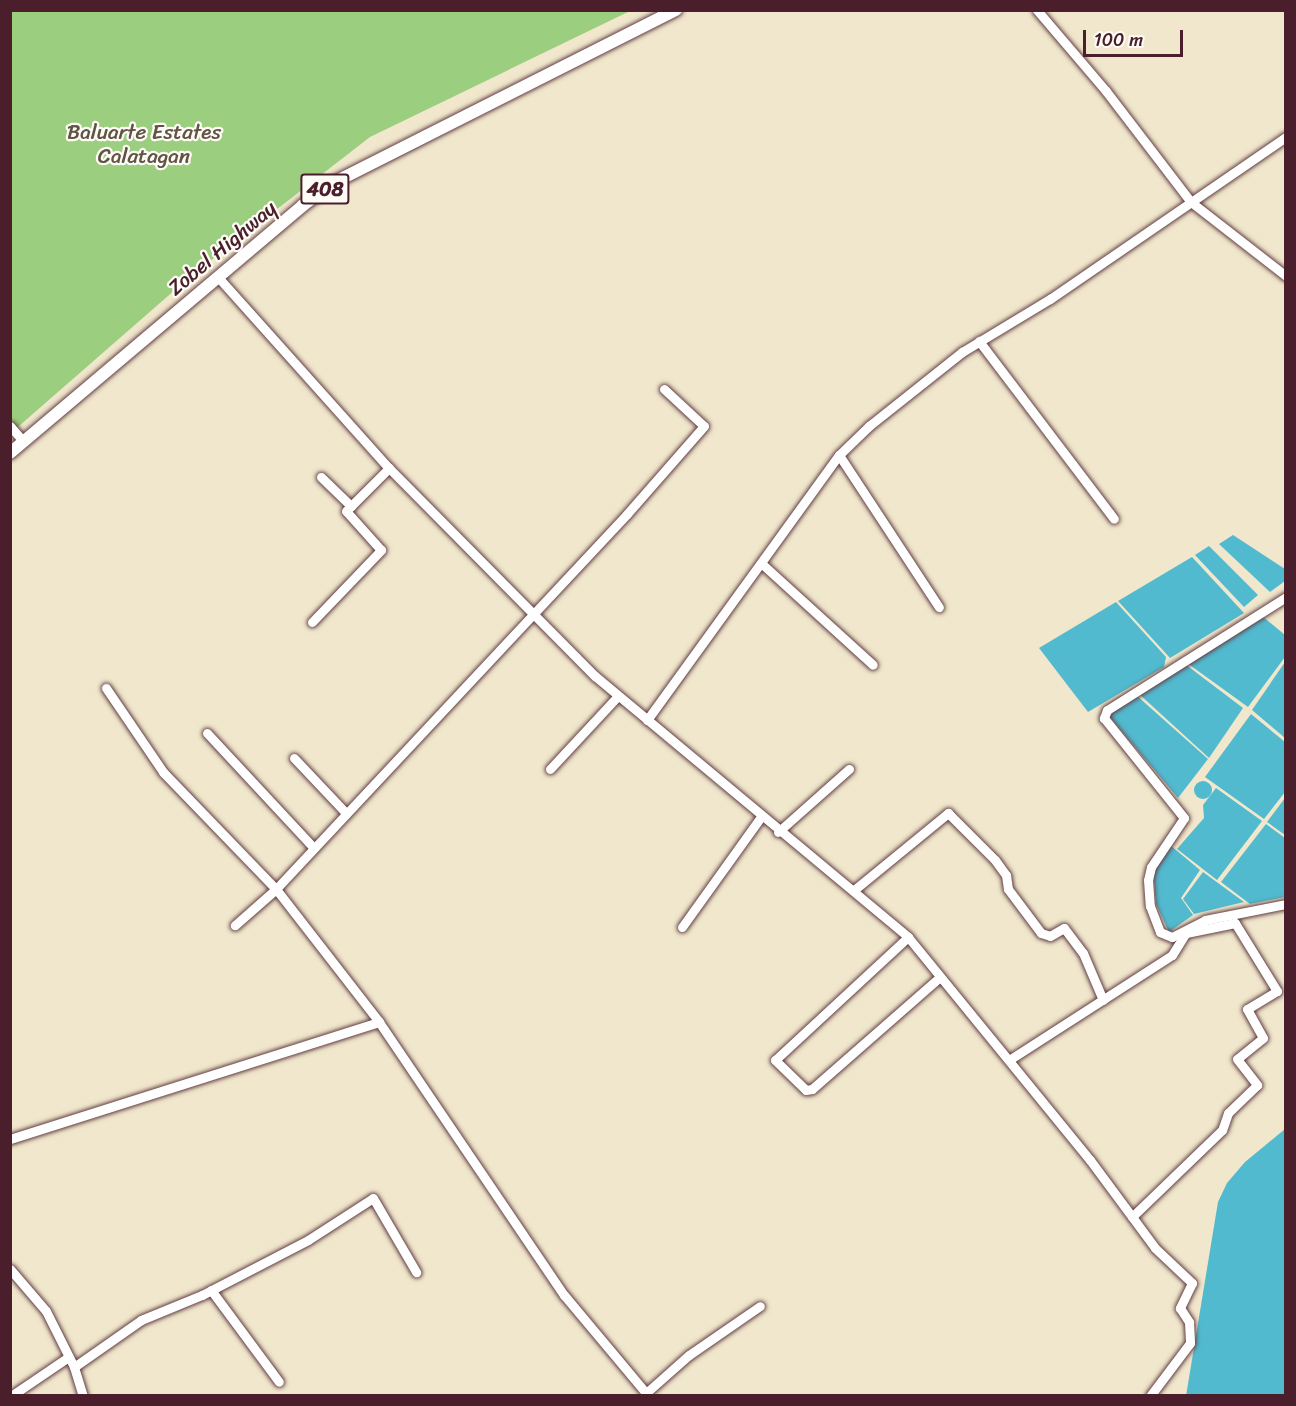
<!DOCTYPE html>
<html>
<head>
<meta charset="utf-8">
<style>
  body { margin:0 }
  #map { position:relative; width:1296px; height:1406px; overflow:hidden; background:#f0e7cc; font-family:Sriracha,sans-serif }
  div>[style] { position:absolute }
  .green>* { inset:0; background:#9bce7e }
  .water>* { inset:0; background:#52bacf }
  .round { border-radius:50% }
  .roads { filter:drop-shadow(0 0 2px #633d43) drop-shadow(0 0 2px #633d43) }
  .minor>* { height:9px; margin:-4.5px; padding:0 4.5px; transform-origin:4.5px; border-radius:4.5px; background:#fff }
  .major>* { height:12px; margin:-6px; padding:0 6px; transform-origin:6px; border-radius:6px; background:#fff }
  span { translate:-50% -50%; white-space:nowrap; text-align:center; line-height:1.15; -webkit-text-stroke:4.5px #fdfcf7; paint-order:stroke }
  .shield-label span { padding:2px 4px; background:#fdfcf7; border:2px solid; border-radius:4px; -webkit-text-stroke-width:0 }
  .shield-label { font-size:20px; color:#4a1f2b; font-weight:700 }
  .park-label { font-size:21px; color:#625444 }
  .street-label { font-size:21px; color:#4a1f2b }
  .frame { position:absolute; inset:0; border:12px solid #4a1f2b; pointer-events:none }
  .scale { position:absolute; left:1083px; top:30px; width:100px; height:27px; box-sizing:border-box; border:3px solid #4a1f2b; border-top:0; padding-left:8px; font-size:18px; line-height:21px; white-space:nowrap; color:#4a1f2b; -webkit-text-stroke:4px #fdfcf7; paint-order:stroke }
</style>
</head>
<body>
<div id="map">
  <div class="green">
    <div style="clip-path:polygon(11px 11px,630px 11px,370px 137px,192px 275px,11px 433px)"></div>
  </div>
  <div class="water">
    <div style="clip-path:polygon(1233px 535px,1285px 569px,1285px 581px,1270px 592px,1219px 544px)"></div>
    <div style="clip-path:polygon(1209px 546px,1258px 595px,1244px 607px,1195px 555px)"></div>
    <div style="clip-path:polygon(1192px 557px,1244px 613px,1170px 658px,1118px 601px)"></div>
    <div style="clip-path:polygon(1116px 602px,1166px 657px,1164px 667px,1088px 712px,1039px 648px)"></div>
    <div style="clip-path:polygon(1262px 616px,1285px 635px,1285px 657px,1248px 707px,1187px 663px)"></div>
    <div style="clip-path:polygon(1285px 662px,1285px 738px,1252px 710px)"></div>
    <div style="clip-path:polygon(1185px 664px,1243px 708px,1209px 758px,1138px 693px)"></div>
    <div style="clip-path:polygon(1136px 695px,1208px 759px,1178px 798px,1109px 716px,1109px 712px)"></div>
    <div style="clip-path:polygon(1251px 714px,1285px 742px,1285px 792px,1264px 819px,1205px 777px)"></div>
    <div class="round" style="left:1194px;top:781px;width:18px;height:18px"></div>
    <div style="clip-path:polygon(1216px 788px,1262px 821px,1217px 880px,1177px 849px,1204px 818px,1203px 805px)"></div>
    <div style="clip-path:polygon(1285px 798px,1285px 835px,1267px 822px)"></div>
    <div style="clip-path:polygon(1266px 824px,1285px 838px,1285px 897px,1250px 904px,1221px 882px)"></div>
    <div style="clip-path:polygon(1170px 845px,1200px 870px,1181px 898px,1193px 915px,1169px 932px,1156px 904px,1153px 868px)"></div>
    <div style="clip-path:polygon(1203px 872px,1244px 902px,1194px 914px,1183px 899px)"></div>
    <div style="clip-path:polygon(1285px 1129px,1285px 1395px,1186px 1396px,1218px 1202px,1227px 1183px,1245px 1162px)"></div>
  </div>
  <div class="roads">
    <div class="minor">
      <div style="left:1037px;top:10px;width:106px;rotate:49.6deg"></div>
      <div style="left:1106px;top:91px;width:140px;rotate:52.6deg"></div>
      <div style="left:1191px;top:202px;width:120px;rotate:37.9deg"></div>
      <div style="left:218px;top:277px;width:256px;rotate:48.2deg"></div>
      <div style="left:389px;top:468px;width:293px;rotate:45.3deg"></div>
      <div style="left:595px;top:676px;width:408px;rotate:39.8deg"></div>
      <div style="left:908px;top:937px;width:288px;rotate:50.8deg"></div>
      <div style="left:1090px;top:1160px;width:109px;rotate:53.5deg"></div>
      <div style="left:1155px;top:1248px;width:51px;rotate:43.4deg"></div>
      <div style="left:1192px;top:1283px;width:28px;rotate:116deg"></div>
      <div style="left:1180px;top:1308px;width:17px;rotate:57deg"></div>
      <div style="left:1189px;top:1322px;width:21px;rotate:87deg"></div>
      <div style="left:1190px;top:1343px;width:66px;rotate:127deg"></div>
      <div style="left:979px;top:341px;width:223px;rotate:52.8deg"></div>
      <div style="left:664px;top:389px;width:54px;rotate:42.8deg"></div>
      <div style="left:704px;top:426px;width:117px;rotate:131.2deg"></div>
      <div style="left:627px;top:514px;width:514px;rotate:133.11deg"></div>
      <div style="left:276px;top:889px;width:168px;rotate:52.2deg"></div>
      <div style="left:379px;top:1022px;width:330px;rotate:55.9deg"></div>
      <div style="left:564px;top:1295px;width:128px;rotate:50.1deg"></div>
      <div style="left:646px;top:1393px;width:57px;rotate:-41.5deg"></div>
      <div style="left:689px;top:1355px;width:86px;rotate:-34.6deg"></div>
      <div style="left:10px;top:426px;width:20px;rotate:49deg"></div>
      <div style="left:839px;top:455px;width:182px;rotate:56.7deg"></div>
      <div style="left:321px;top:477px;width:42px;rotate:44deg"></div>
      <div style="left:761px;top:563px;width:151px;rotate:42.3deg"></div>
      <div style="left:1286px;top:597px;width:212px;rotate:147.7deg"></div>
      <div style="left:1107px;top:710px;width:9px;rotate:111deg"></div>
      <div style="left:1104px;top:718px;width:128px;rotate:51.3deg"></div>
      <div style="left:1184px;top:818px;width:59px;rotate:124deg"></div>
      <div style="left:1151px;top:867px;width:13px;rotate:103deg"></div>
      <div style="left:1148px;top:880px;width:26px;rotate:86deg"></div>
      <div style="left:1150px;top:906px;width:28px;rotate:69deg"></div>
      <div style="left:1160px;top:932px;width:13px;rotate:23deg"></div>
      <div style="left:1172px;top:937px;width:37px;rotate:-27deg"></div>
      <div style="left:1205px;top:920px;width:83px;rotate:-11.2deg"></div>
      <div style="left:312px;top:622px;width:100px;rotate:-46.2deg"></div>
      <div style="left:381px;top:550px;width:52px;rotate:-131.9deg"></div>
      <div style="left:346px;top:511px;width:61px;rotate:-45deg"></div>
      <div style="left:106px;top:688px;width:102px;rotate:55.8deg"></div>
      <div style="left:163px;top:772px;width:163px;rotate:46deg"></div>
      <div style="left:276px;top:889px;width:55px;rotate:138.7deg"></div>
      <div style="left:647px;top:720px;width:327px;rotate:-54.1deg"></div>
      <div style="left:839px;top:455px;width:42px;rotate:-44deg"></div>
      <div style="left:869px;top:426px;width:119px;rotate:-38.5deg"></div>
      <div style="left:962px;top:352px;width:103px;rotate:-31.1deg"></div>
      <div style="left:1050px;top:299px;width:286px;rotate:-34.5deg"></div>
      <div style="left:207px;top:733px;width:157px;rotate:47.1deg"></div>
      <div style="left:294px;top:758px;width:76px;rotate:46.6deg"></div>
      <div style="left:550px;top:769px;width:98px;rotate:-47.1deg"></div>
      <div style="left:778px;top:832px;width:95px;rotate:-41.6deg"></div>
      <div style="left:854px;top:890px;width:122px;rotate:-39.3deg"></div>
      <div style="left:948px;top:813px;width:66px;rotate:45deg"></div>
      <div style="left:995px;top:860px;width:19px;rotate:54deg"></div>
      <div style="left:1006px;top:875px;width:14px;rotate:82deg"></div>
      <div style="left:1008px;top:889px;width:55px;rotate:53.1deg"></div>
      <div style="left:1041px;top:933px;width:9px;rotate:18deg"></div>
      <div style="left:1050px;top:936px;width:16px;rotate:-30deg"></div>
      <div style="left:1064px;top:928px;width:31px;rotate:53deg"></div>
      <div style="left:1083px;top:953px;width:51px;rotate:66.9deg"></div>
      <div style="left:682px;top:927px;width:134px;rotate:-54.4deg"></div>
      <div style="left:908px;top:937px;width:181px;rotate:137.2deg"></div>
      <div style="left:775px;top:1060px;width:43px;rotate:44.1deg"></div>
      <div style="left:806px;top:1090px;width:6px;rotate:-9deg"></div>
      <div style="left:812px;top:1089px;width:169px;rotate:-41.2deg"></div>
      <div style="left:1009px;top:1060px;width:194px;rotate:-32.8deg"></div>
      <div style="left:1172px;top:955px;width:26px;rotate:-58deg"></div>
      <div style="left:1186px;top:933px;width:50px;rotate:-11.5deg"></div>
      <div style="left:1235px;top:923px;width:80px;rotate:58.3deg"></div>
      <div style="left:1277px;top:991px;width:35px;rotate:149deg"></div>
      <div style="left:1247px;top:1009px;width:33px;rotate:61deg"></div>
      <div style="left:1263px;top:1038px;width:33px;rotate:141deg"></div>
      <div style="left:1237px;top:1059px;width:33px;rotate:52deg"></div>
      <div style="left:1257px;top:1085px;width:40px;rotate:136deg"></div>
      <div style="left:1228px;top:1113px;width:18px;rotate:109deg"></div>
      <div style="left:1222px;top:1130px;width:125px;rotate:136deg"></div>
      <div style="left:10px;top:1139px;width:387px;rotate:-17.6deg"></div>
      <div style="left:10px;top:1269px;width:55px;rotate:49.4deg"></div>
      <div style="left:46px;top:1311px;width:63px;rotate:63.4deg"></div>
      <div style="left:74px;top:1367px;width:30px;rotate:73deg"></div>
      <div style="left:211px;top:1290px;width:114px;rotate:53.5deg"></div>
      <div style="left:74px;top:1367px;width:82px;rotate:-35deg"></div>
      <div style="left:141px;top:1320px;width:66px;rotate:-22.3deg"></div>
      <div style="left:202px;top:1295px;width:119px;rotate:-27.4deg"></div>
      <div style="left:308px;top:1240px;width:77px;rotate:-32.9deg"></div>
      <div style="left:373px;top:1198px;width:86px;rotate:59.8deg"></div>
      <div style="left:11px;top:1396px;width:68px;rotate:-34.2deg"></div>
    </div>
    <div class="major">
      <div style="left:10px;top:453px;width:384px;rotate:-40.2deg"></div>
      <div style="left:303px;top:205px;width:39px;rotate:-36deg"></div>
      <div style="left:335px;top:182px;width:382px;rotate:-26.8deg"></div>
    </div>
  </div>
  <div class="shield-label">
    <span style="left:325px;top:189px">408</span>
  </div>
  <div class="park-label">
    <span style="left:144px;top:144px">Baluarte Estates<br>Calatagan</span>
  </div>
  <div class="street-label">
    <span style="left:222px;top:248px;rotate:-40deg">Zobel Highway</span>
  </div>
  <div class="frame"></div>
  <div class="scale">100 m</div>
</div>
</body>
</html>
